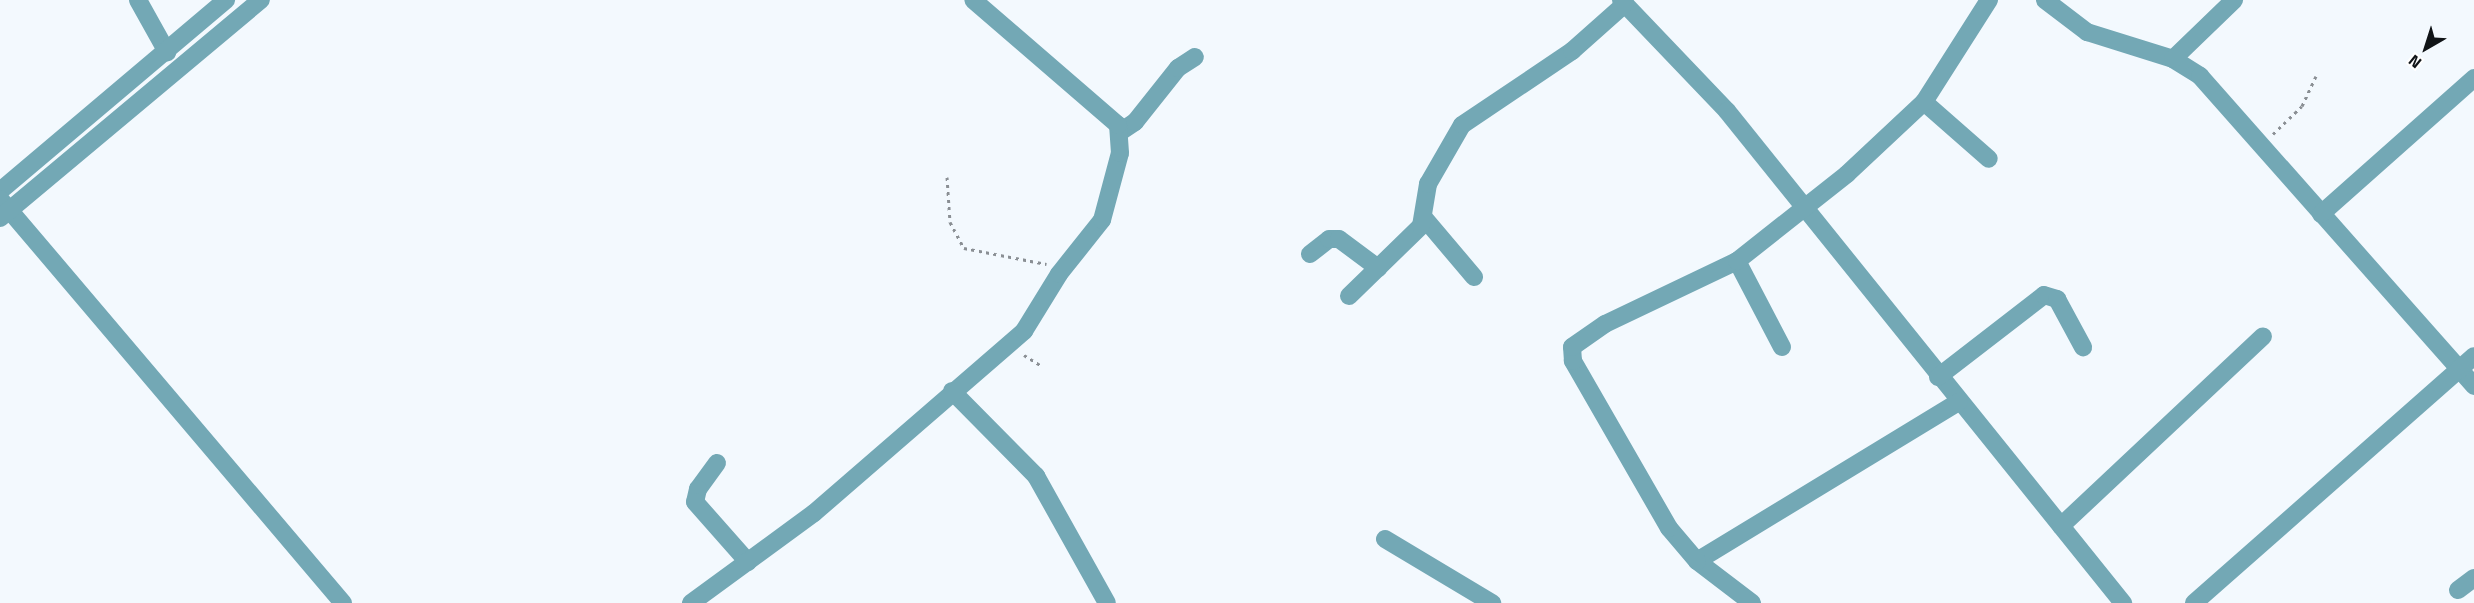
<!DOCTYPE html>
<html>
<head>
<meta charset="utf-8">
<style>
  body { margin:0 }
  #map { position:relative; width:2474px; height:603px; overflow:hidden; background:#f3f9fe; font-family:"Titillium Web",sans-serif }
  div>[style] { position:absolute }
  .path>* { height:3px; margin-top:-1.5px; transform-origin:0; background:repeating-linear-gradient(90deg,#8a8f94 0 3px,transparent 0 7.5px) }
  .minor>* { height:18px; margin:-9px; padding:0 9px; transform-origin:9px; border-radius:9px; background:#73a8b5 }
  span { translate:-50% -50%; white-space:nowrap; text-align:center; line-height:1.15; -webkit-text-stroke:4.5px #fff; paint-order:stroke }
  .north { position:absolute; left:2396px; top:18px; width:60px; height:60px; -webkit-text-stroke:4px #fff; paint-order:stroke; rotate:219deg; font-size:16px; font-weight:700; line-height:24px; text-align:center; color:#101417 }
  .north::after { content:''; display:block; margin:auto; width:21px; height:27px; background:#101417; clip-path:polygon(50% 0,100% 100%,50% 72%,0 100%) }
</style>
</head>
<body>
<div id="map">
  <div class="path">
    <div style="left:2273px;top:134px;width:40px;rotate:-44deg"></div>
    <div style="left:2302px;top:106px;width:33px;rotate:-65deg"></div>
    <div style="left:947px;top:177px;width:45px;rotate:86.2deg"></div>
    <div style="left:950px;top:222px;width:30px;rotate:62deg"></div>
    <div style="left:964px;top:248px;width:84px;rotate:11deg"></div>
    <div style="left:1024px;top:355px;width:19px;rotate:32deg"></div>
  </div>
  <div class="minor">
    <div style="left:138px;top:0;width:60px;rotate:60.9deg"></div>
    <div style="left:1621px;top:0;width:153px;rotate:46.3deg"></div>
    <div style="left:1727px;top:111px;width:632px;rotate:51.17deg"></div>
    <div style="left:2045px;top:0;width:53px;rotate:37.3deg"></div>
    <div style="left:2087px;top:32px;width:90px;rotate:17.4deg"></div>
    <div style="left:2173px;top:59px;width:32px;rotate:32deg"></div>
    <div style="left:2200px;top:76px;width:414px;rotate:48.5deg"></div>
    <div style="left:2173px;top:59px;width:85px;rotate:-44deg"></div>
    <div style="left:1924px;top:102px;width:86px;rotate:41.2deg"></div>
    <div style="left:1120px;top:132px;width:18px;rotate:-34deg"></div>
    <div style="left:1135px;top:122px;width:69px;rotate:-51.5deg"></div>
    <div style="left:1178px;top:68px;width:20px;rotate:-33deg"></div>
    <div style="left:0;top:191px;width:296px;rotate:-40.2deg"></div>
    <div style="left:0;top:199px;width:530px;rotate:49.67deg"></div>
    <div style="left:2321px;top:214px;width:205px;rotate:-41.6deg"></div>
    <div style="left:0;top:218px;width:340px;rotate:-39.9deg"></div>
    <div style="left:1425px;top:219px;width:76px;rotate:49.8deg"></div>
    <div style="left:1310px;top:254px;width:24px;rotate:-38deg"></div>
    <div style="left:1329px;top:239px;width:10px"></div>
    <div style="left:1339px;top:239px;width:49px;rotate:36.6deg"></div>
    <div style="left:1737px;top:261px;width:97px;rotate:62.4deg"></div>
    <div style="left:1349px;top:296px;width:100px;rotate:-44.2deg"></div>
    <div style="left:1421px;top:226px;width:43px;rotate:-80.5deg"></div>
    <div style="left:1428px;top:184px;width:68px;rotate:-60deg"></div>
    <div style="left:1462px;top:125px;width:133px;rotate:-33.9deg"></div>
    <div style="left:1572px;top:51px;width:71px;rotate:-41.6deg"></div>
    <div style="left:1938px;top:377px;width:134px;rotate:-37.7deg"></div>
    <div style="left:2044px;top:295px;width:14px;rotate:17deg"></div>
    <div style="left:2057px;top:299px;width:55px;rotate:61.6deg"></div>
    <div style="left:952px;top:391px;width:120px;rotate:45.3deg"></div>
    <div style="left:1036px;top:476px;width:145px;rotate:60.8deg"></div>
    <div style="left:717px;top:463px;width:32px;rotate:126deg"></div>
    <div style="left:698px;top:489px;width:13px;rotate:103deg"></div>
    <div style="left:695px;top:502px;width:80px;rotate:48.5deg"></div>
    <div style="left:2061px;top:526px;width:277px;rotate:-43.2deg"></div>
    <div style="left:1385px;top:539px;width:125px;rotate:30.9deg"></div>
    <div style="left:1697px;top:561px;width:306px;rotate:-31.3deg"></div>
    <div style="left:2458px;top:590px;width:20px;rotate:-37deg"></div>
    <div style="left:691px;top:603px;width:152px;rotate:-36.2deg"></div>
    <div style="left:814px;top:513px;width:278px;rotate:-40.9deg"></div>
    <div style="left:1024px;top:331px;width:67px;rotate:-58.4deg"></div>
    <div style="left:1059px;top:274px;width:69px;rotate:-51.5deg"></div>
    <div style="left:1102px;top:220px;width:69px;rotate:-75deg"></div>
    <div style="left:1120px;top:153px;width:28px;rotate:-94deg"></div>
    <div style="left:1118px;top:125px;width:191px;rotate:-139.2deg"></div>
    <div style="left:1752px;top:603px;width:69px;rotate:-142.6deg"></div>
    <div style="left:1697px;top:561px;width:43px;rotate:-130.3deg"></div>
    <div style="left:1669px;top:528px;width:193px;rotate:-119.9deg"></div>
    <div style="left:1573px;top:361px;width:14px;rotate:-94deg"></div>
    <div style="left:1572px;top:347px;width:40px;rotate:-34.9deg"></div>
    <div style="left:1605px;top:324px;width:146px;rotate:-25.5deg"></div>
    <div style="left:1737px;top:261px;width:140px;rotate:-38.3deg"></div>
    <div style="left:1847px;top:174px;width:105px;rotate:-43.1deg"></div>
    <div style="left:1924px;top:102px;width:121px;rotate:-57.5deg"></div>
    <div style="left:2194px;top:603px;width:373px;rotate:-41.4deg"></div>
  </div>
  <div class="north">N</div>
</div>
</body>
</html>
